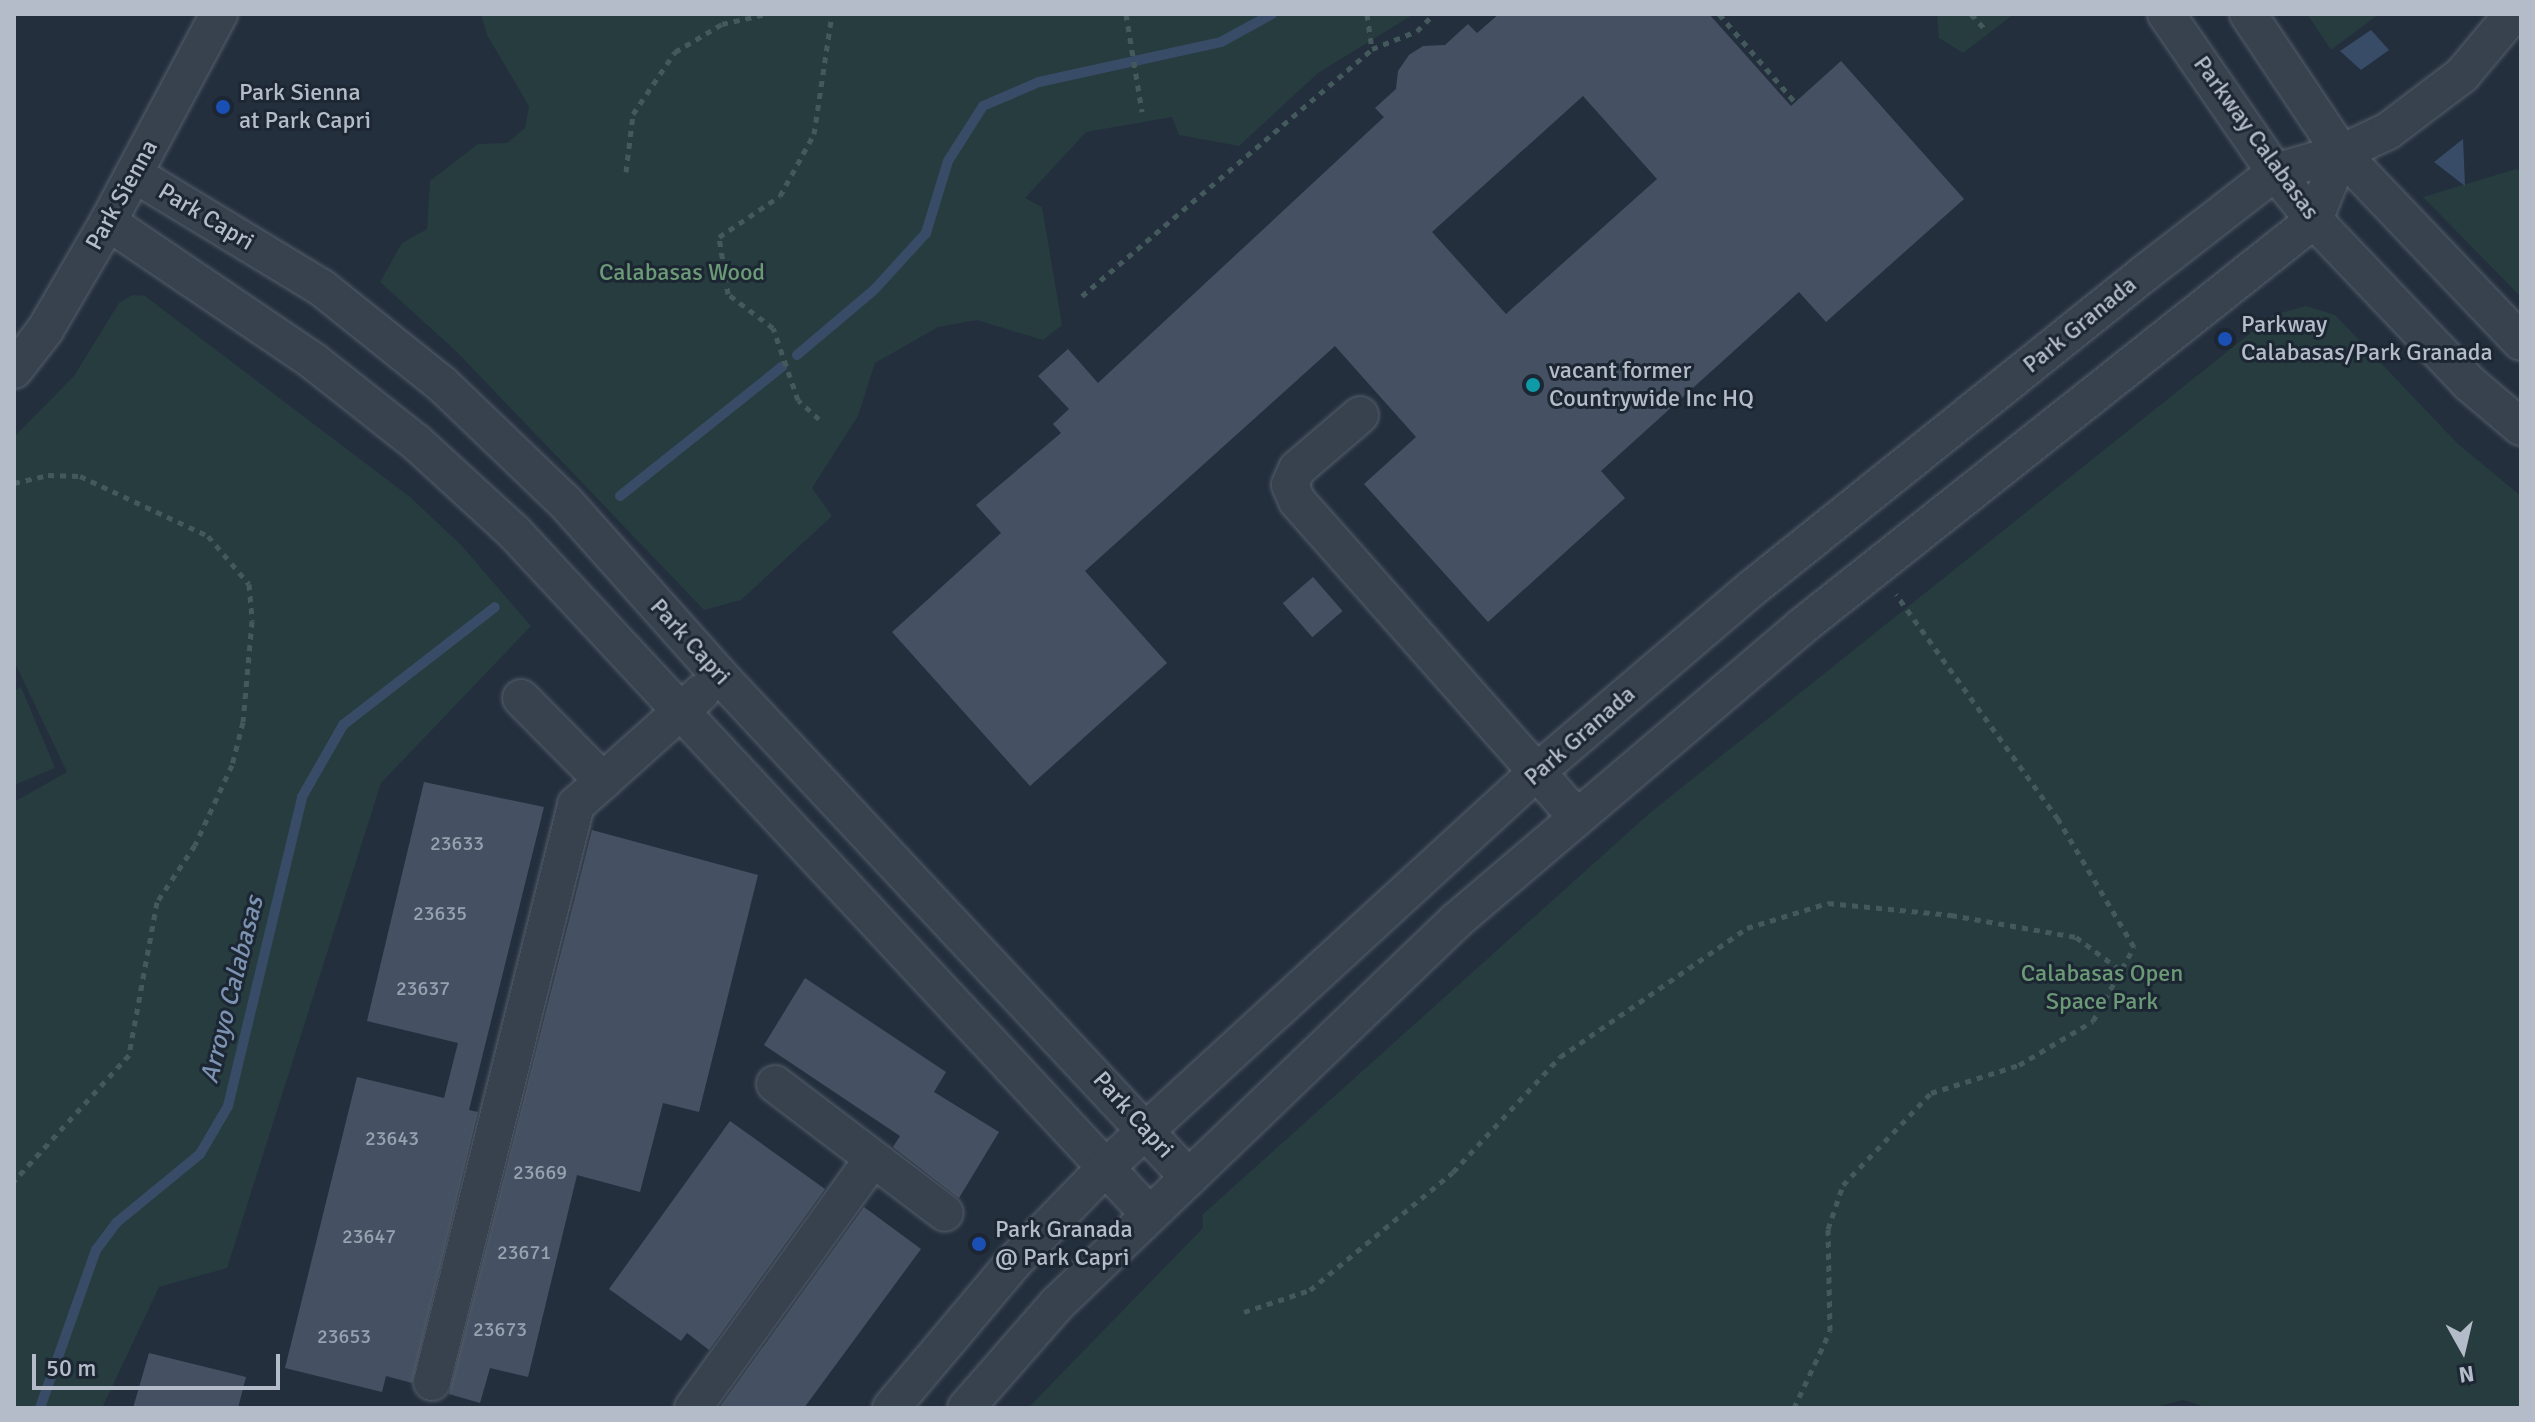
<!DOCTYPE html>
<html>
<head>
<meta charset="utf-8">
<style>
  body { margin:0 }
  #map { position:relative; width:2535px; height:1422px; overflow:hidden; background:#242f3e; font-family:Signika,sans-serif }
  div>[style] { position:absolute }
  .green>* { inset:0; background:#263c3f }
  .water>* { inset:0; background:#394c67 }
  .stream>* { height:10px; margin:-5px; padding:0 5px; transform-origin:5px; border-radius:5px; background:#394c67 }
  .building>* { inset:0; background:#455162; transform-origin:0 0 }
  .path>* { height:5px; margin-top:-2.5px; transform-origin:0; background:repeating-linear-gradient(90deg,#44595c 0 6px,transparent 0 12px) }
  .roads { filter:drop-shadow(0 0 2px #565f6c) drop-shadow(0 0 2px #565f6c) }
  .minor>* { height:36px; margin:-18px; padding:0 18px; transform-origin:18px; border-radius:18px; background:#38414e }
  .dots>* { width:22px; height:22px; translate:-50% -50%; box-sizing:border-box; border:4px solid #1d2633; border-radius:50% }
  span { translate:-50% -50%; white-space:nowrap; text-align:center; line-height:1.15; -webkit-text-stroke:6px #1d2633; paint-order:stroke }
  .number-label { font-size:20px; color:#98a1af }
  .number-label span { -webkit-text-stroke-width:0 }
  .poi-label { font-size:24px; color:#b4bcc9 }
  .left { translate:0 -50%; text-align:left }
  .street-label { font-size:24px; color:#b4bcc9 }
  .park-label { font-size:24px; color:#6b9a76 }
  .water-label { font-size:26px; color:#7c92b1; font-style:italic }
  .frame { position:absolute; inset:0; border:16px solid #b4bcc9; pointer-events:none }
  .north { position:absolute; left:2423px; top:1310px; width:80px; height:80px; -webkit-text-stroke:6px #1d2633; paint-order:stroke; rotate:172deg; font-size:22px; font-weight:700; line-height:32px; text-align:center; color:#b4bcc9 }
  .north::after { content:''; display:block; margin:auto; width:28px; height:36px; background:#b4bcc9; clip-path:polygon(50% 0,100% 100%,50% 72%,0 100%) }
  .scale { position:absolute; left:32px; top:1354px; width:248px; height:36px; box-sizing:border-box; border:4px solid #b4bcc9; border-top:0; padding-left:10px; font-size:24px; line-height:28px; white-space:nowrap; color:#b4bcc9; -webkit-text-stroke:6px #1d2633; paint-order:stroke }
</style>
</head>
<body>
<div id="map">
  <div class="green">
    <div style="clip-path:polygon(481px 14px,1414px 14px,1318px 73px,1239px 146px,1179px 135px,1172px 117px,1086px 132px,1025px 198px,1042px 207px,1062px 325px,1043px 340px,977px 320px,938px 327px,875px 363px,858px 416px,812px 488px,832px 516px,741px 600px,704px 610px,456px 351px,380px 282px,402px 243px,427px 229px,430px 181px,478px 144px,507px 143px,525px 128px,529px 106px,487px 35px)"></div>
    <div style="clip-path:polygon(1937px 14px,2014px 14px,1963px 53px,1939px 38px)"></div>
    <div style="clip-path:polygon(2307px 14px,2379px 14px,2331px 50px)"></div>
    <div style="clip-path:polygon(2516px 169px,2521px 171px,2521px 297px,2423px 197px)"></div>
    <div style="clip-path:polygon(132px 295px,145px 296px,410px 497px,461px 545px,531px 626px,381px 783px,227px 1268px,159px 1287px,102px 1408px,14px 1408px,14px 802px,67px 772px,14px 661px,14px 437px,74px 376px,119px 303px)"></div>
    <div style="clip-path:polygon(2306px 306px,2335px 315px,2458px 444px,2521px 496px,2521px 1408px,2209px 1408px,2183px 1400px,2151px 1408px,1028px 1408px,1203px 1228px,1202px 1215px,1651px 812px,2273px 315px)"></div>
    <div style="clip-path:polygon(21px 687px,55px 768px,14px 785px,14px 690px)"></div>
  </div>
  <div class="water">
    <div style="clip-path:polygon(2371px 30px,2389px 50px,2361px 70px,2340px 51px)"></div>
    <div style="clip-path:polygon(2463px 139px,2465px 186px,2434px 162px)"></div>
  </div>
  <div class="stream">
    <div style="left:797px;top:355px;width:101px;rotate:-40.2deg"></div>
    <div style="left:874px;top:290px;width:77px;rotate:-47.6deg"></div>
    <div style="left:926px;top:233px;width:75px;rotate:-73deg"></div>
    <div style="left:948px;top:161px;width:65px;rotate:-57.5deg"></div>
    <div style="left:983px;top:106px;width:61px;rotate:-23.2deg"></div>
    <div style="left:1039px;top:82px;width:186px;rotate:-12.4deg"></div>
    <div style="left:1221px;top:42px;width:58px;rotate:-28.8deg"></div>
    <div style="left:620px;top:496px;width:208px;rotate:-38.6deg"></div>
    <div style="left:40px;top:1408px;width:168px;rotate:-70.5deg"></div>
    <div style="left:96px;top:1250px;width:34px;rotate:-53deg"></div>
    <div style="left:116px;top:1223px;width:109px;rotate:-39.4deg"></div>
    <div style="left:200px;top:1154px;width:56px;rotate:-59.7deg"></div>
    <div style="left:228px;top:1106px;width:318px;rotate:-76.5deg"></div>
    <div style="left:302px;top:797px;width:83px;rotate:-60.3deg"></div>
    <div style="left:343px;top:725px;width:192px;rotate:-37.8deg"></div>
  </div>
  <div class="building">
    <div style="clip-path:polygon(evenodd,1499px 14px,1709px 14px,1791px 106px,1841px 61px,1964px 199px,1826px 322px,1799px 292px,1601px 471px,1625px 498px,1488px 622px,1364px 484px,1416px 437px,1335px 346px,1085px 571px,1167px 663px,1030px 786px,892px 632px,1001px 533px,976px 505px,1061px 433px,1053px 424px,1069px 409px,1038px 376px,1068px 349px,1098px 383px,1384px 117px,1375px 108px,1396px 89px,1398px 71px,1409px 55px,1423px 46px,1445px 45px,1468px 24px,1477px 33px,1499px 14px,1583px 96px,1657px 179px,1506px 314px,1432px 232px,1583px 96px)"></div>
    <div style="left:1313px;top:577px;width:45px;height:40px;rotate:49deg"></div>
    <div style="clip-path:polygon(424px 782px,544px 807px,469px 1110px,478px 1112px,412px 1383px,386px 1376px,382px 1392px,285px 1368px,357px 1077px,444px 1098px,458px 1043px,367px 1021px)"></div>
    <div style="clip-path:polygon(592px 830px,758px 875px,699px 1112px,663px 1103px,640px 1192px,577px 1175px,528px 1377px,490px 1368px,480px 1403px,449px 1394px)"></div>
    <div style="clip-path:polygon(805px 978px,946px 1072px,934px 1092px,999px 1132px,959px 1198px,893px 1147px,900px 1136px,764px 1045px)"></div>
    <div style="clip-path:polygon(730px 1121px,825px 1189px,709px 1350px,687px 1333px,681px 1341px,609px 1289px)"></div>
    <div style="clip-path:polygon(864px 1207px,921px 1249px,804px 1408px,719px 1408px)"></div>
    <div style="clip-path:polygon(149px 1353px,246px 1377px,238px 1408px,133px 1408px)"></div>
  </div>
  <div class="path">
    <div style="left:1126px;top:14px;width:99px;rotate:80.7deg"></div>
    <div style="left:1367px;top:14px;width:35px;rotate:82deg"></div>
    <div style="left:1719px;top:14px;width:116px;rotate:49.2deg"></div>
    <div style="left:1971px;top:14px;width:21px;rotate:47deg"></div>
    <div style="left:626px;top:172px;width:58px;rotate:-83.1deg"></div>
    <div style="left:633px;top:114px;width:75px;rotate:-55.9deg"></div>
    <div style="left:675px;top:52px;width:55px;rotate:-30.8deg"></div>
    <div style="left:722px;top:24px;width:45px;rotate:-12.8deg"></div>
    <div style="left:1082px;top:296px;width:381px;rotate:-40.4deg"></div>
    <div style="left:1372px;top:49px;width:48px;rotate:-21.8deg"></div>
    <div style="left:1417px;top:31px;width:24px;rotate:-45deg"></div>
    <div style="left:819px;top:419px;width:28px;rotate:-138deg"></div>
    <div style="left:798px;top:400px;width:76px;rotate:-109.1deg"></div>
    <div style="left:773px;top:328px;width:56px;rotate:-142.9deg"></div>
    <div style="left:728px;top:294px;width:58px;rotate:-99deg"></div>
    <div style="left:719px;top:237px;width:73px;rotate:-33.9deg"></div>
    <div style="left:780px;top:196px;width:71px;rotate:-61.3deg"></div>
    <div style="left:814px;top:134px;width:121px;rotate:-81.5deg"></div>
    <div style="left:14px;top:483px;width:35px;rotate:-13deg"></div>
    <div style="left:48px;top:475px;width:32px;rotate:2deg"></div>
    <div style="left:80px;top:476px;width:141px;rotate:25.1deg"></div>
    <div style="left:208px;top:536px;width:63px;rotate:49.5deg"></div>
    <div style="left:249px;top:584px;width:37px;rotate:85deg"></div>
    <div style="left:252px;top:621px;width:101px;rotate:95.1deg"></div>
    <div style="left:243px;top:722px;width:44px;rotate:104.3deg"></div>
    <div style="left:232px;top:765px;width:88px;rotate:114.8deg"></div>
    <div style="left:195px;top:845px;width:69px;rotate:123.7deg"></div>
    <div style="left:157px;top:902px;width:156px;rotate:100.4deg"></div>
    <div style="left:129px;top:1055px;width:171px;rotate:132.4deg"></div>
    <div style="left:1244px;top:1312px;width:70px;rotate:-18.4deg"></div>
    <div style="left:1310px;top:1290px;width:185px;rotate:-39.5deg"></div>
    <div style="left:1453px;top:1172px;width:157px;rotate:-47.1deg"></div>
    <div style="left:1560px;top:1057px;width:227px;rotate:-34.6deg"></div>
    <div style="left:1747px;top:928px;width:85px;rotate:-17.2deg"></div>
    <div style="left:1828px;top:903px;width:124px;rotate:5.6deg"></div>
    <div style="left:1951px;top:915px;width:127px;rotate:10deg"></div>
    <div style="left:2076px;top:937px;width:59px;rotate:36.7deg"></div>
    <div style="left:1794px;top:1408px;width:85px;rotate:-64.9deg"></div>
    <div style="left:1830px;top:1331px;width:102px;rotate:-91.1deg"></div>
    <div style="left:1828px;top:1229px;width:46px;rotate:-71.2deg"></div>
    <div style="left:1843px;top:1185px;width:127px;rotate:-46.3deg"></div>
    <div style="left:1931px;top:1093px;width:92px;rotate:-17.7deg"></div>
    <div style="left:2019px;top:1065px;width:86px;rotate:-30.7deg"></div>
    <div style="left:2093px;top:1021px;width:85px;rotate:-61deg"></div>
    <div style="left:2134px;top:947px;width:149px;rotate:-120.7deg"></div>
    <div style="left:2058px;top:819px;width:277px;rotate:-125.8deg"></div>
  </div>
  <div class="roads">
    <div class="minor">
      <div style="left:2166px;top:14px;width:192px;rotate:55.4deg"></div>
      <div style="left:2275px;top:172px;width:62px;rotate:50.9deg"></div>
      <div style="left:2314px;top:220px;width:225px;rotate:46.4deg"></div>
      <div style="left:2469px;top:383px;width:68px;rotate:40.2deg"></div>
      <div style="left:2248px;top:14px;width:167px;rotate:56.2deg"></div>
      <div style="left:2341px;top:153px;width:261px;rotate:46.4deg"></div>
      <div style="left:134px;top:174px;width:220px;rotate:31.2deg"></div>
      <div style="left:322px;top:288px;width:155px;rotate:38.7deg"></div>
      <div style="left:443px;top:385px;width:170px;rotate:43.8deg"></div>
      <div style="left:566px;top:503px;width:230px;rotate:48.3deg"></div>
      <div style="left:719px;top:675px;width:688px;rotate:46.94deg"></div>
      <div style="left:108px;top:222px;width:246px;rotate:34.1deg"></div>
      <div style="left:312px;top:360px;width:134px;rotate:38.3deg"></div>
      <div style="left:417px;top:443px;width:132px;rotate:42.5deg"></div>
      <div style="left:514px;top:532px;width:930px;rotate:47.05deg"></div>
      <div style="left:14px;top:370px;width:51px;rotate:-52.2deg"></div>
      <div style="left:45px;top:330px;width:125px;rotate:-59.7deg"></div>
      <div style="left:108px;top:222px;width:236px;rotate:-61.9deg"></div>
      <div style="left:1360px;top:415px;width:83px;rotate:139.4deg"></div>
      <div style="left:1297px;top:469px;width:17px;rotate:114deg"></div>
      <div style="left:1290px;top:485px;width:17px;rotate:66deg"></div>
      <div style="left:1297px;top:501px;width:421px;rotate:48.5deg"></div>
      <div style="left:521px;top:698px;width:117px;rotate:45.3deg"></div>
      <div style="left:775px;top:1084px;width:213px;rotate:37.2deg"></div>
      <div style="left:432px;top:1382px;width:595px;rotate:-75.99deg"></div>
      <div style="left:576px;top:805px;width:168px;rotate:-41.9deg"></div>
      <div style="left:693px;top:1408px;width:304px;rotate:-54.2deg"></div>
      <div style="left:891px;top:1408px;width:189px;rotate:-49.9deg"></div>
      <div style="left:1013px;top:1263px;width:131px;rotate:-45.9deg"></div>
      <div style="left:1104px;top:1169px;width:590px;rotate:-42.53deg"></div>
      <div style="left:1539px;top:770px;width:279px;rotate:-40.5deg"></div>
      <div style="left:1751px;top:589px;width:505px;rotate:-38.73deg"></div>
      <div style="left:2145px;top:273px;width:165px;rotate:-37.8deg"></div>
      <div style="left:2275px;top:172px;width:69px;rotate:-16.1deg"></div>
      <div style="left:2341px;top:153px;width:52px;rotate:-25.1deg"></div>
      <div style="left:2388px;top:131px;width:93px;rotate:-37.1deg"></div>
      <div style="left:2462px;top:75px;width:80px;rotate:-50.1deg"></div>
      <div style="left:966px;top:1408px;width:138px;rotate:-48.8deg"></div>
      <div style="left:1057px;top:1304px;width:554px;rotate:-43.83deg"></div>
      <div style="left:1457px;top:920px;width:452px;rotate:-40.4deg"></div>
      <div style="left:1801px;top:627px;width:655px;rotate:-38.43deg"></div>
      <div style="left:2314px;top:220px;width:72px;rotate:-68.1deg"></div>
    </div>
  </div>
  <div class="dots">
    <div style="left:223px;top:107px;background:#1a4fb4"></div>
    <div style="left:2225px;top:339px;background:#1a4fb4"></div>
    <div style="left:1533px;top:385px;background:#0f9aa8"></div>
    <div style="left:979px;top:1244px;background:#1a4fb4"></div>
  </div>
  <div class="number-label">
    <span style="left:457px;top:843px">23633</span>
    <span style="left:440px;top:913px">23635</span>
    <span style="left:423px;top:988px">23637</span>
    <span style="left:392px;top:1138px">23643</span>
    <span style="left:540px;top:1172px">23669</span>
    <span style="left:369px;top:1236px">23647</span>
    <span style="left:524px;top:1252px">23671</span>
    <span style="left:500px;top:1329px">23673</span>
    <span style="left:344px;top:1336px">23653</span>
  </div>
  <div class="poi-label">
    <span class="left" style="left:239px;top:107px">Park Sienna<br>at Park Capri</span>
    <span class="left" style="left:2241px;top:339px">Parkway<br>Calabasas/Park Granada</span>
    <span class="left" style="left:1549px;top:385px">vacant former<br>Countrywide Inc HQ</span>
    <span class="left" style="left:995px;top:1244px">Park Granada<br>@ Park Capri</span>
  </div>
  <div class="street-label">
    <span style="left:2256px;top:138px;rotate:54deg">Parkway Calabasas</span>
    <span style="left:122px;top:195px;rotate:-61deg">Park Sienna</span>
    <span style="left:206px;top:217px;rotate:31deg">Park Capri</span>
    <span style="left:2080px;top:325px;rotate:-39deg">Park Granada</span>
    <span style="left:690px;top:642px;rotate:48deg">Park Capri</span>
    <span style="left:1580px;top:736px;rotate:-41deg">Park Granada</span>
    <span style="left:1133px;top:1115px;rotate:48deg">Park Capri</span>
  </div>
  <div class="park-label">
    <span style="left:682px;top:273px">Calabasas Wood</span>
    <span style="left:2102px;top:988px">Calabasas Open<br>Space Park</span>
  </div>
  <div class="water-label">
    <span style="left:233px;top:990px;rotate:-76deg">Arroyo Calabasas</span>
  </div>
  <div class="frame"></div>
  <div class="north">N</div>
  <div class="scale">50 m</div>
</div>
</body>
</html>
